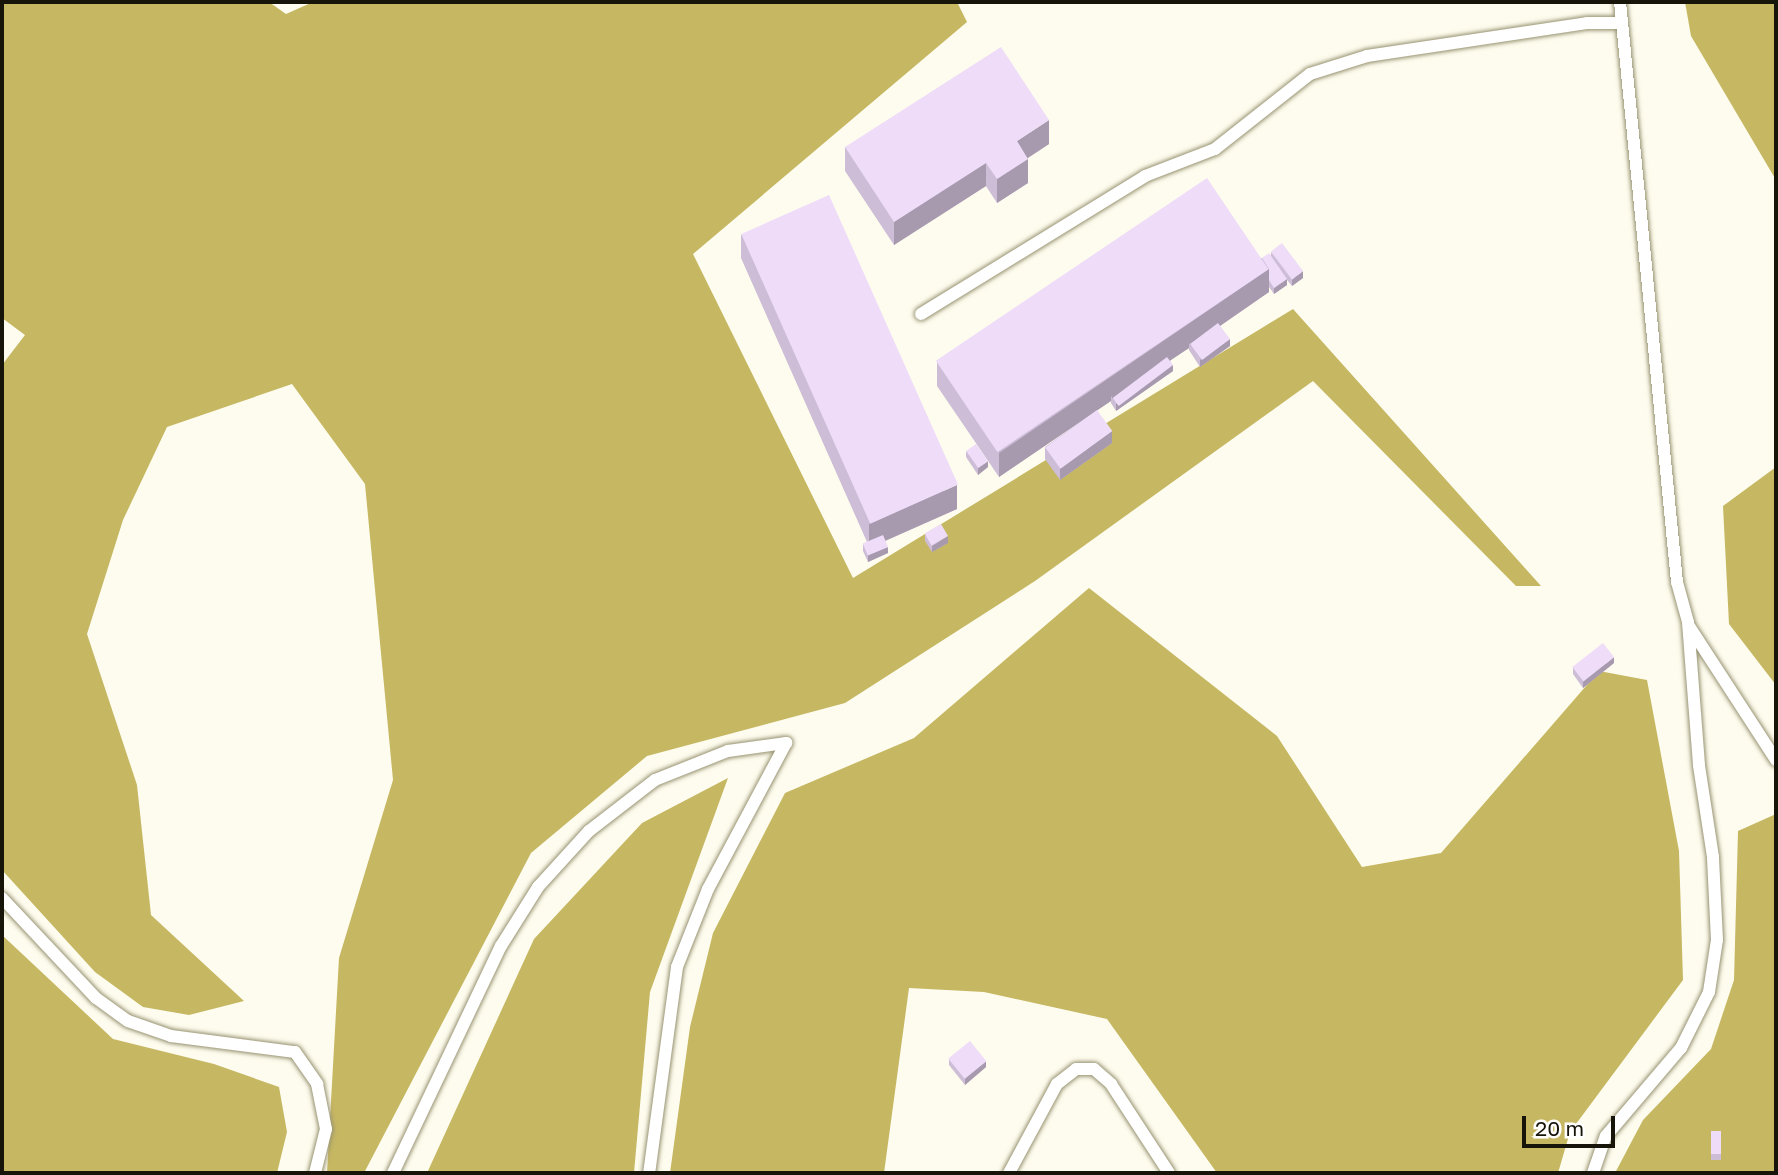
<!DOCTYPE html>
<html>
<head>
<meta charset="utf-8">
<style>
  body { margin:0 }
  #map { position:relative; width:1778px; height:1175px; overflow:hidden; background:#fefcee; font-family:"Golos Text",sans-serif }
  div>[style] { position:absolute }
  .forest>* { inset:0; background:#c6b762 }
  .roads { filter:drop-shadow(0 0 2px #989372) drop-shadow(0 0 2px #989372) }
  .lane>* { height:12px; margin:-6px; padding:0 6px; transform-origin:6px; border-radius:6px; background:#fff }
  .wall>* { inset:0; background:#cdbdd6; transform-origin:0 0 }
  .shaded-wall>* { inset:0; background:#a79aae }
  .building>* { inset:0; background:#eedcf9; transform-origin:0 0 }
  span { translate:-50% -50%; white-space:nowrap; text-align:center; line-height:1.15; -webkit-text-stroke:6px #fff; paint-order:stroke }
  .frame { position:absolute; inset:0; border:4px solid #171509; pointer-events:none }
  .scale { position:absolute; left:1522px; top:1116px; width:93px; height:32px; box-sizing:border-box; border:4px solid #171509; border-top:0; padding-left:9px; font-size:21px; line-height:24px; white-space:nowrap; color:#171509; -webkit-text-stroke:5px #fff; paint-order:stroke }
</style>
</head>
<body>
<div id="map">
  <div class="forest">
    <div style="clip-path:polygon(2px 2px,269px 2px,286px 14px,313px 2px,957px 2px,967px 22px,693px 254px,853px 578px,1293px 309px,1541px 586px,1516px 586px,1313px 381px,1035px 581px,845px 703px,647px 756px,531px 853px,364px 1173px,327px 1173px,339px 958px,393px 780px,365px 484px,292px 384px,167px 427px,123px 520px,87px 634px,137px 785px,151px 915px,244px 1001px,189px 1015px,143px 1007px,95px 972px,2px 870px,2px 365px,25px 335px,2px 318px)"></div>
    <div style="clip-path:polygon(1685px 2px,1776px 2px,1776px 180px,1691px 36px)"></div>
    <div style="clip-path:polygon(1776px 467px,1776px 685px,1729px 624px,1723px 506px)"></div>
    <div style="clip-path:polygon(1089px 588px,1277px 736px,1362px 867px,1441px 853px,1599px 671px,1647px 680px,1679px 851px,1683px 980px,1570px 1132px,1558px 1173px,1217px 1173px,1107px 1019px,984px 992px,909px 988px,884px 1173px,670px 1173px,690px 1027px,713px 933px,785px 793px,914px 738px)"></div>
    <div style="clip-path:polygon(728px 778px,650px 992px,634px 1173px,427px 1173px,534px 939px,642px 823px)"></div>
    <div style="clip-path:polygon(1776px 814px,1776px 1173px,1615px 1173px,1643px 1120px,1711px 1049px,1734px 980px,1738px 831px)"></div>
    <div style="clip-path:polygon(2px 935px,113px 1039px,214px 1064px,279px 1087px,287px 1132px,277px 1173px,2px 1173px)"></div>
  </div>
  <div class="roads">
    <div class="lane">
      <div style="left:921px;top:314px;width:263px;rotate:-31.6deg"></div>
      <div style="left:1145px;top:176px;width:75px;rotate:-21.1deg"></div>
      <div style="left:1215px;top:149px;width:121px;rotate:-38.3deg"></div>
      <div style="left:1310px;top:74px;width:60px;rotate:-17.5deg"></div>
      <div style="left:1367px;top:56px;width:222px;rotate:-8.5deg"></div>
      <div style="left:1587px;top:23px;width:33px"></div>
      <div style="left:1689px;top:626px;width:160px;rotate:57deg"></div>
      <div style="left:2px;top:898px;width:137px;rotate:46.8deg"></div>
      <div style="left:96px;top:998px;width:39px;rotate:36deg"></div>
      <div style="left:128px;top:1021px;width:46px;rotate:19.2deg"></div>
      <div style="left:171px;top:1036px;width:125px;rotate:7.4deg"></div>
      <div style="left:295px;top:1052px;width:39px;rotate:55deg"></div>
      <div style="left:317px;top:1084px;width:46px;rotate:78.7deg"></div>
      <div style="left:326px;top:1129px;width:45px;rotate:104deg"></div>
      <div style="left:393px;top:1173px;width:251px;rotate:-64.6deg"></div>
      <div style="left:501px;top:946px;width:70px;rotate:-57.9deg"></div>
      <div style="left:538px;top:887px;width:76px;rotate:-47.7deg"></div>
      <div style="left:589px;top:831px;width:83px;rotate:-37.7deg"></div>
      <div style="left:655px;top:780px;width:79px;rotate:-21.7deg"></div>
      <div style="left:728px;top:751px;width:59px;rotate:-7.9deg"></div>
      <div style="left:786px;top:743px;width:166px;rotate:118.1deg"></div>
      <div style="left:708px;top:889px;width:84px;rotate:111.7deg"></div>
      <div style="left:677px;top:967px;width:208px;rotate:97.7deg"></div>
      <div style="left:1009px;top:1173px;width:101px;rotate:-61.7deg"></div>
      <div style="left:1057px;top:1084px;width:24px;rotate:-38deg"></div>
      <div style="left:1076px;top:1069px;width:18px"></div>
      <div style="left:1094px;top:1069px;width:23px;rotate:41deg"></div>
      <div style="left:1111px;top:1084px;width:106px;rotate:56.9deg"></div>
      <div style="left:1593px;top:1173px;width:39px;rotate:-71deg"></div>
      <div style="left:1606px;top:1136px;width:116px;rotate:-49.6deg"></div>
      <div style="left:1681px;top:1048px;width:63px;rotate:-63.4deg"></div>
      <div style="left:1709px;top:992px;width:53px;rotate:-81.3deg"></div>
      <div style="left:1717px;top:940px;width:83px;rotate:-92.8deg"></div>
      <div style="left:1713px;top:857px;width:93px;rotate:-98.7deg"></div>
      <div style="left:1699px;top:765px;width:143px;rotate:-94.4deg"></div>
      <div style="left:1688px;top:622px;width:41px;rotate:-105.4deg"></div>
      <div style="left:1677px;top:582px;width:583px;rotate:-95.61deg"></div>
    </div>
  </div>
  <div class="wall">
    <div style="clip-path:polygon(1049px 144px,1028px 158px,1028px 183px,997px 203px,986px 186px,894px 245px,845px 171px,845px 147px)"></div>
    <div style="clip-path:polygon(741px 234px,957px 509px,885px 541px,888px 553px,868px 562px,863px 551px,863px 544px,867px 542px,741px 258px)"></div>
    <div style="clip-path:polygon(1271px 252px,1303px 278px,1292px 286px,1287px 280px,1287px 285px,1274px 294px,1269px 287px,1269px 292px,1220px 326px,1230px 346px,1200px 367px,1189px 350px,1189px 348px,1170px 360px,1173px 371px,1116px 411px,1111px 403px,1111px 401px,1097px 410px,1112px 443px,1060px 480px,1045px 459px,1045px 447px,1094px 412px,999px 477px,937px 386px,937px 362px,1262px 258px,1271px 255px)"></div>
    <div style="clip-path:polygon(966px 451px,988px 467px,978px 475px,966px 457px)"></div>
    <div style="clip-path:polygon(925px 535px,948px 543px,932px 552px,925px 541px)"></div>
    <div style="clip-path:polygon(1614px 663px,1583px 688px,1573px 674px,1573px 668px)"></div>
    <div style="clip-path:polygon(949px 1059px,986px 1067px,965px 1085px,949px 1065px)"></div>
    <div style="left:1711px;top:1131px;width:10px;height:29px"></div>
  </div>
  <div class="shaded-wall">
    <div style="clip-path:polygon(1049px 120px,1049px 144px,1017px 165px,1017px 141px)"></div>
    <div style="clip-path:polygon(1028px 159px,1028px 183px,997px 203px,997px 179px)"></div>
    <div style="clip-path:polygon(986px 163px,986px 186px,894px 245px,894px 222px)"></div>
    <div style="clip-path:polygon(1269px 269px,1269px 292px,1191px 346px,1189px 343px,1189px 348px,1113px 399px,1111px 396px,1111px 401px,999px 477px,999px 453px)"></div>
    <div style="clip-path:polygon(1303px 271px,1303px 278px,1292px 286px,1292px 280px)"></div>
    <div style="clip-path:polygon(1287px 279px,1287px 285px,1274px 294px,1274px 288px)"></div>
    <div style="clip-path:polygon(1230px 339px,1230px 346px,1200px 367px,1200px 360px)"></div>
    <div style="clip-path:polygon(1173px 365px,1173px 371px,1116px 411px,1116px 404px)"></div>
    <div style="clip-path:polygon(1112px 431px,1112px 443px,1060px 480px,1060px 467px)"></div>
    <div style="clip-path:polygon(988px 461px,988px 467px,978px 475px,978px 468px)"></div>
    <div style="clip-path:polygon(957px 485px,957px 509px,869px 548px,869px 524px)"></div>
    <div style="clip-path:polygon(948px 536px,948px 543px,932px 552px,932px 546px)"></div>
    <div style="clip-path:polygon(888px 547px,888px 553px,868px 562px,868px 555px)"></div>
    <div style="clip-path:polygon(1614px 657px,1614px 663px,1583px 688px,1583px 682px)"></div>
    <div style="clip-path:polygon(986px 1061px,986px 1067px,965px 1085px,965px 1079px)"></div>
  </div>
  <div class="building">
    <div style="clip-path:polygon(1001px 47px,1049px 120px,1017px 141px,1028px 159px,997px 179px,986px 163px,894px 222px,845px 147px)"></div>
    <div style="left:1207px;top:178px;width:110px;height:327px;rotate:56deg"></div>
    <div style="left:829px;top:195px;width:317px;height:96px;rotate:66deg"></div>
    <div style="left:1282px;top:243px;width:35px;height:14px;rotate:53deg"></div>
    <div style="clip-path:polygon(1269px 253px,1287px 279px,1274px 288px,1269px 280px,1269px 269px,1262px 258px)"></div>
    <div style="left:1218px;top:323px;width:20px;height:35px;rotate:53deg"></div>
    <div style="left:1167px;top:357px;width:10px;height:68px;rotate:53deg"></div>
    <div style="left:1097px;top:410px;width:26px;height:64px;rotate:54deg"></div>
    <div style="left:976px;top:444px;width:21px;height:12px;rotate:55deg"></div>
    <div style="left:941px;top:524px;width:14px;height:19px;rotate:60deg"></div>
    <div style="left:883px;top:535px;width:13px;height:22px;rotate:67deg"></div>
    <div style="left:1603px;top:643px;width:18px;height:39px;rotate:52deg"></div>
    <div style="left:970px;top:1041px;width:26px;height:28px;rotate:51deg"></div>
    <div style="left:1711px;top:1131px;width:10px;height:23px"></div>
  </div>
  <div class="frame"></div>
  <div class="scale">20 m</div>
</div>
</body>
</html>
